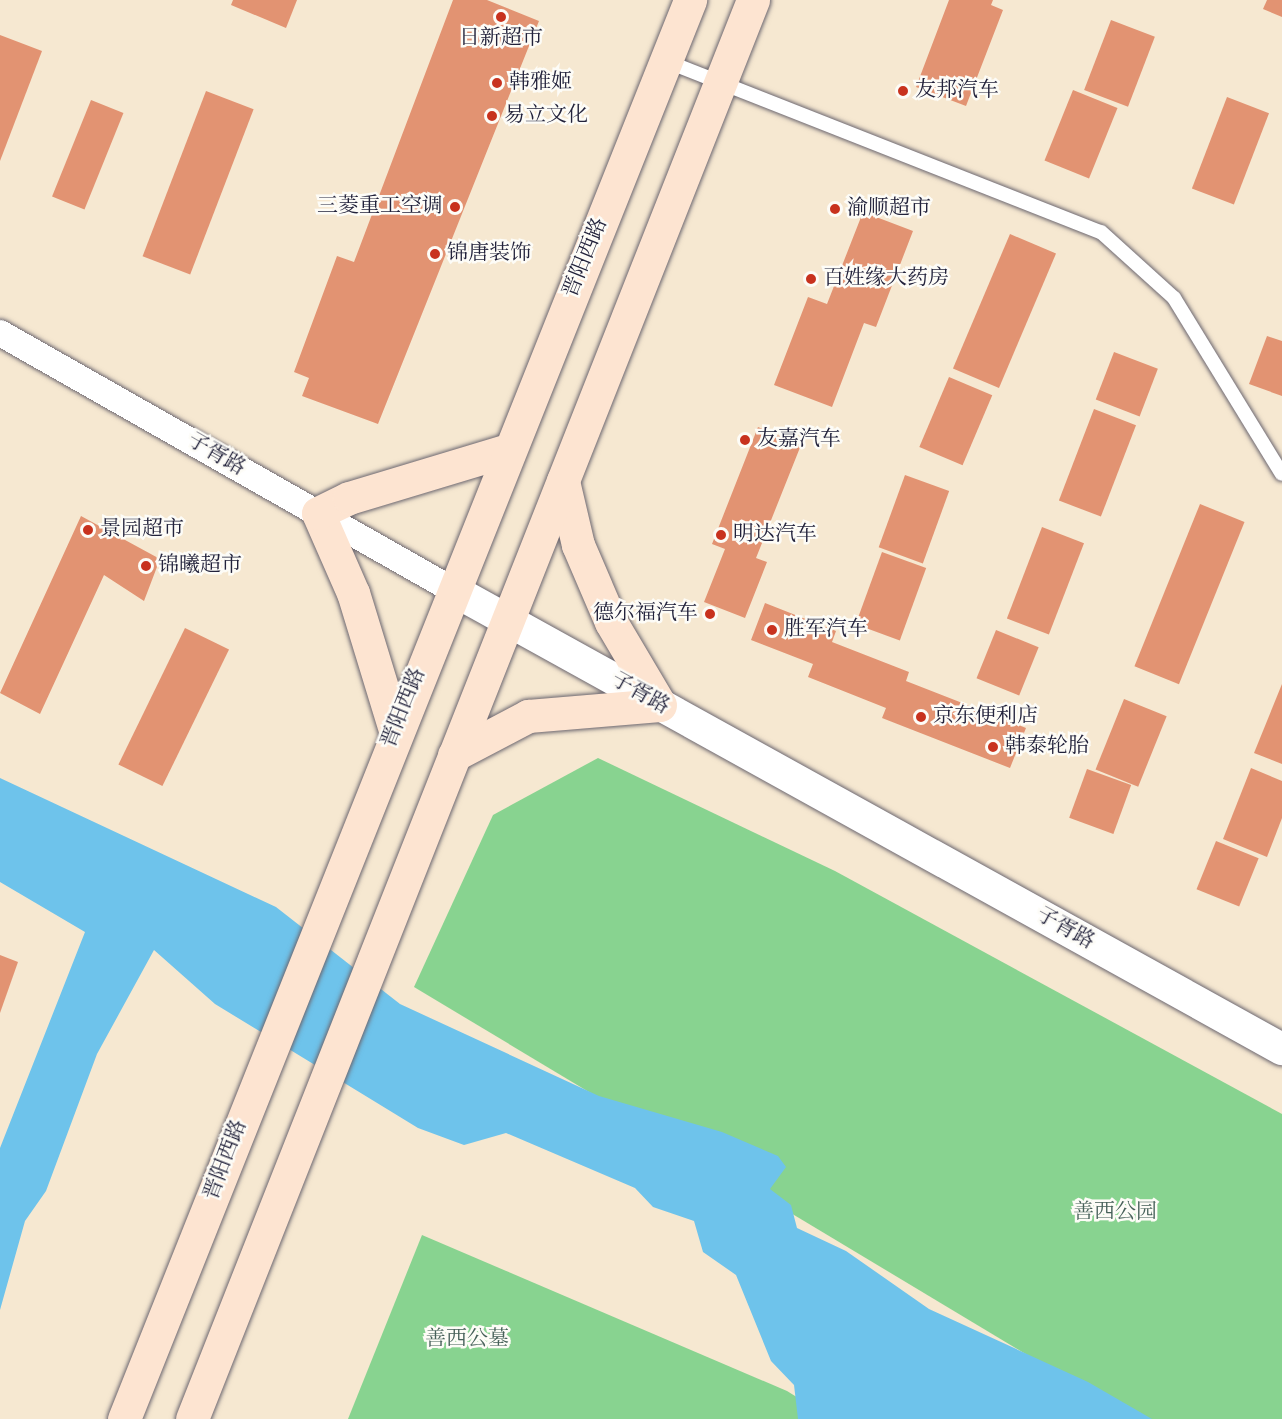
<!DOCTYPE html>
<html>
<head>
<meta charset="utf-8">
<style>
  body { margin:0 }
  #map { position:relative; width:1282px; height:1419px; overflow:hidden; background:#f6e8d1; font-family:"Sorts Mill Goudy","Noto Serif SC",serif }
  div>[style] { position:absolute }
  .green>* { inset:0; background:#88d390 }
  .water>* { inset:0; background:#6ec3eb }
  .building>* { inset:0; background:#e29372; transform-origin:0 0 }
  .roads { filter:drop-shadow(0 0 2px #6c6770) drop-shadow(0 0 2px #6c6770) }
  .service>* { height:14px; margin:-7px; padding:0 7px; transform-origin:7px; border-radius:7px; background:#fff }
  .minor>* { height:26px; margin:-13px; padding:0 13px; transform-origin:13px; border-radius:13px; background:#fff }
  .tertiary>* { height:32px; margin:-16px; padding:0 16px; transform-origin:16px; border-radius:16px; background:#fff }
  .secondary>* { height:33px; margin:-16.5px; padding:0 16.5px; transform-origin:16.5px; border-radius:16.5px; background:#fde4d1 }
  .dots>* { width:16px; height:16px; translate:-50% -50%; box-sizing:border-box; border:3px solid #fdfcf7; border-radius:50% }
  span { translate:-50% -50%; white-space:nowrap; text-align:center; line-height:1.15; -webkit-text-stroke:5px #fdfcf7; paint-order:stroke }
  .poi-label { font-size:21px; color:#22223b }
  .left { translate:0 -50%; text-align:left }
  .right { translate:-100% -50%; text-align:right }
  .street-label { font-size:21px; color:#22223b }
  .park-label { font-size:21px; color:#466059 }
</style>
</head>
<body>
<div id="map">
  <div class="green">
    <div style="clip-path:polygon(598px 758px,835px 871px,1282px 1114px,1282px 1419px,1134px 1419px,414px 987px,493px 815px)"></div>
    <div style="clip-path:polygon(422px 1235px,787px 1391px,832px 1419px,348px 1419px)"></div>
  </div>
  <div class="water">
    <div style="clip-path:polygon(0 778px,276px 907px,400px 1004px,599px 1096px,722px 1132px,778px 1156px,786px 1167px,770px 1189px,791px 1205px,797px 1228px,846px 1251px,929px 1309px,1088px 1382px,1152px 1419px,798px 1419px,794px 1385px,771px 1361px,736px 1275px,703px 1252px,694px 1221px,653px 1207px,635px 1188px,506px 1133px,464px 1145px,418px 1128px,215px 1004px,154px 950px,97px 1054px,46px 1191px,25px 1221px,0 1310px,0 1148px,85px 932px,0 882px)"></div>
  </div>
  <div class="building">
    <div style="clip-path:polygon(233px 0,297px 0,286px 28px,231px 5px)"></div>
    <div style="clip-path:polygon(453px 0,487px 0,539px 21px,378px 424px,302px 396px,309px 378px,294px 372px,337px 256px,354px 262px)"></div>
    <div style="clip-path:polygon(949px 0,993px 0,991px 5px,1003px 10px,966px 106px,916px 87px)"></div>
    <div style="clip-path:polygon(1267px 0,1282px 0,1282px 17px,1263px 9px)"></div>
    <div style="left:1111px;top:20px;width:47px;height:75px;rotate:21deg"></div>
    <div style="clip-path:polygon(0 35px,42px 51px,0 161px)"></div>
    <div style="left:1073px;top:90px;width:48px;height:76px;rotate:22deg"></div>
    <div style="left:206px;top:91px;width:51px;height:177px;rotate:21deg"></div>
    <div style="left:1227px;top:97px;width:45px;height:98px;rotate:21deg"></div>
    <div style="left:91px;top:100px;width:35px;height:104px;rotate:22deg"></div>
    <div style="clip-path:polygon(863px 212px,913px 231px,876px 327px,864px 323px,832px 407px,774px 385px,808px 297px,827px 304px)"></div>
    <div style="left:1010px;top:234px;width:50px;height:146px;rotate:23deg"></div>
    <div style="clip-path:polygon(1267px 336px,1282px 341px,1282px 396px,1249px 384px)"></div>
    <div style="left:1114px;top:352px;width:47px;height:51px;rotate:21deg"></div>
    <div style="left:949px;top:377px;width:47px;height:76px;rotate:23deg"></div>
    <div style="left:1094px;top:409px;width:45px;height:98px;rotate:21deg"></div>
    <div style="clip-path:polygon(758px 427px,801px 445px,756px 558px,767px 562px,745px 618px,704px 602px,725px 549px,712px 544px)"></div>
    <div style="left:905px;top:475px;width:47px;height:77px;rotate:20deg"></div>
    <div style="left:1200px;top:504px;width:48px;height:175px;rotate:22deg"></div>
    <div style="clip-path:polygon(81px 516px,160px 559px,144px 601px,104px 575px,40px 714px,0 693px)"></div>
    <div style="left:1042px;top:527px;width:45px;height:98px;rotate:21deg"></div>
    <div style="left:882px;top:552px;width:47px;height:77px;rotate:20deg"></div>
    <div style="clip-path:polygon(765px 603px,836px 631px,832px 642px,909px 672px,906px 681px,1026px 728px,1010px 768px,882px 718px,886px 708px,808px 677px,813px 664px,751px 640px)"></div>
    <div style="left:185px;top:628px;width:49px;height:152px;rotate:26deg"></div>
    <div style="left:996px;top:630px;width:46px;height:52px;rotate:22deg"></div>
    <div style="clip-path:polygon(1282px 684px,1282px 764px,1254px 753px)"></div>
    <div style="left:1124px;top:699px;width:46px;height:76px;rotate:22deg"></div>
    <div style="clip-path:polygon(1251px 768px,1282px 781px,1282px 818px,1267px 857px,1223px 839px)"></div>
    <div style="left:1087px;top:769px;width:47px;height:52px;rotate:20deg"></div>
    <div style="left:1216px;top:841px;width:46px;height:52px;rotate:22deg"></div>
    <div style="clip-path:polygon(0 955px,18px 962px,0 1013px)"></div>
  </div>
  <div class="roads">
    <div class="service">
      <div style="left:666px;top:61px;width:467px;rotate:21.5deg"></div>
      <div style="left:1101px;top:232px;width:98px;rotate:42.1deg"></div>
      <div style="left:1174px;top:298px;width:206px;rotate:58.5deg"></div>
    </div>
    <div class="minor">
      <div style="left:0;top:333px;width:519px;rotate:29.58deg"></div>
    </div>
    <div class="tertiary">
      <div style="left:451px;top:589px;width:950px;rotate:28.97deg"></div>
    </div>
    <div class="secondary">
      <div style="left:395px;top:730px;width:143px;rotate:-107deg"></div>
      <div style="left:353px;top:593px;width:87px;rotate:-113.6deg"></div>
      <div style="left:318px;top:513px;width:34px;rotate:-26deg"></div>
      <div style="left:349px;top:498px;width:166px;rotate:-16.8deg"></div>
      <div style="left:454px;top:755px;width:84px;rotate:-27.8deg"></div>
      <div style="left:528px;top:716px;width:132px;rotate:-4.8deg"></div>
      <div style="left:660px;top:705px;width:96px;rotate:-120.6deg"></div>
      <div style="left:611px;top:622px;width:84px;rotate:-113.2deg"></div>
      <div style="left:578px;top:545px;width:66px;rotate:-103.2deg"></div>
      <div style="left:124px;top:1419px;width:1528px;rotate:-68.25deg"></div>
      <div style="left:192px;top:1419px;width:1526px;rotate:-68.43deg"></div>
    </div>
  </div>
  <div class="dots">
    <div style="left:501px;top:17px;background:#c8321e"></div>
    <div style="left:497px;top:83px;background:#c8321e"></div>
    <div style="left:903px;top:91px;background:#c8321e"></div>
    <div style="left:492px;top:116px;background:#c8321e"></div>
    <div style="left:455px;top:207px;background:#c8321e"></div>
    <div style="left:835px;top:209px;background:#c8321e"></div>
    <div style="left:435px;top:254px;background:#c8321e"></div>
    <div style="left:811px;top:279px;background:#c8321e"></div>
    <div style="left:745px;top:440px;background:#c8321e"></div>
    <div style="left:88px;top:530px;background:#c8321e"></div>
    <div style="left:721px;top:535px;background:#c8321e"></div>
    <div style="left:146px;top:566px;background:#c8321e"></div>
    <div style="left:710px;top:614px;background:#c8321e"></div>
    <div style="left:772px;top:630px;background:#c8321e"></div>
    <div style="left:921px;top:717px;background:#c8321e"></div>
    <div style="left:993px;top:747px;background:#c8321e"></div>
  </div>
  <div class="poi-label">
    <span style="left:501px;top:39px">日新超市</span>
    <span class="left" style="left:509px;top:83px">韩雅姬</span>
    <span class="left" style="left:915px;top:91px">友邦汽车</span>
    <span class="left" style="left:504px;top:116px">易立文化</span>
    <span class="right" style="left:443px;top:207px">三菱重工空调</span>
    <span class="left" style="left:847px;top:209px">渝顺超市</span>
    <span class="left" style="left:447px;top:254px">锦唐装饰</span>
    <span class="left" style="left:823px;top:279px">百姓缘大药房</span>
    <span class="left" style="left:757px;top:440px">友嘉汽车</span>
    <span class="left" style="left:100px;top:530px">景园超市</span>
    <span class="left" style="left:733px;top:535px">明达汽车</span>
    <span class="left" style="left:158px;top:566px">锦曦超市</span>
    <span class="right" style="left:698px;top:614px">德尔福汽车</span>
    <span class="left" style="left:784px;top:630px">胜军汽车</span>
    <span class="left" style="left:933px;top:717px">京东便利店</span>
    <span class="left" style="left:1005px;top:747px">韩泰轮胎</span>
  </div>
  <div class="street-label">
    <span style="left:586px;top:258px;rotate:-68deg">晋阳西路</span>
    <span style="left:216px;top:455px;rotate:30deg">子胥路</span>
    <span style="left:640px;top:694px;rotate:29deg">子胥路</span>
    <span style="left:404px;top:708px;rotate:-68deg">晋阳西路</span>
    <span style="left:1065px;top:929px;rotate:29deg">子胥路</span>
    <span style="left:226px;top:1160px;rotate:-69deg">晋阳西路</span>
  </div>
  <div class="park-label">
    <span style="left:1115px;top:1213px">善西公园</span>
    <span style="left:467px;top:1340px">善西公墓</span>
  </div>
</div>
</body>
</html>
